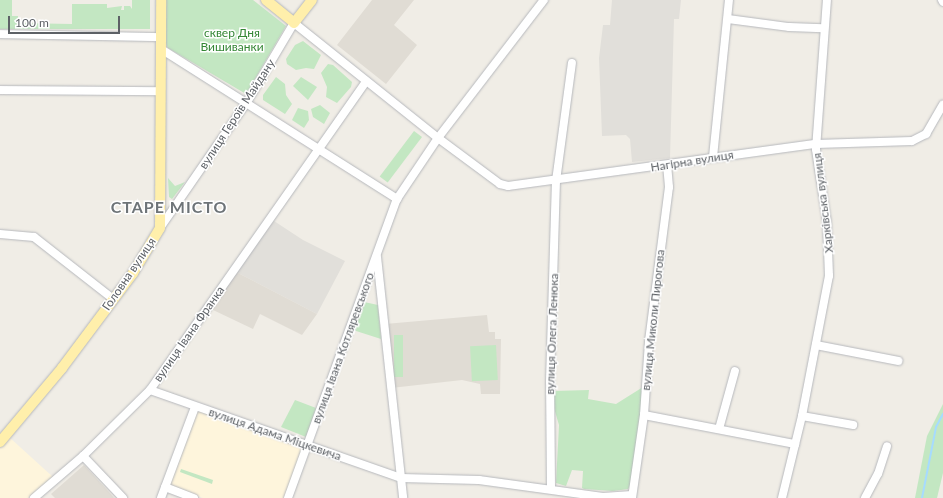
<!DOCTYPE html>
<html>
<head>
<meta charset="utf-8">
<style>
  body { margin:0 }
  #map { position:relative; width:943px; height:498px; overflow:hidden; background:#f0ede6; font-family:Lato,sans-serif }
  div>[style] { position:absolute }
  .commercial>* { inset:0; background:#fef5dc }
  .industrial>* { inset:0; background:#e1dfda }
  .education>* { inset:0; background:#e0dcd4 }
  .green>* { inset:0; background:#c3e7c2; transform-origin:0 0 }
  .stream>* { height:2px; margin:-1px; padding:0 1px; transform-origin:1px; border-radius:1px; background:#a6dbff }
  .roads { filter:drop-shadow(0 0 1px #b6b8bc) drop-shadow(0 0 1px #b6b8bc) }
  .minor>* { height:8px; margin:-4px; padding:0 4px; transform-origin:4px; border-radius:4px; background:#fff }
  .major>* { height:10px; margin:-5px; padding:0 5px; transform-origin:5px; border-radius:5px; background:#ffefab }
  span { translate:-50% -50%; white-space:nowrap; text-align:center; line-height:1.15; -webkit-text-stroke:3px #fff; paint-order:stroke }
  .park-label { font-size:12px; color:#348635 }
  .street-label { font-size:12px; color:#5d6166 }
  .district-label { font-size:16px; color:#6e7478; font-weight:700; letter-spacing:1px }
  .scale { position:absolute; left:8px; top:16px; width:112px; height:18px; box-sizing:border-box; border:2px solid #5d6166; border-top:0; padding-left:5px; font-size:12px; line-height:14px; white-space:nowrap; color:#5d6166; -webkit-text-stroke:3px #fff; paint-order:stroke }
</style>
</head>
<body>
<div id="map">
  <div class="commercial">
    <div style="clip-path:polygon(197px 410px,303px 447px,284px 498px,203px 498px,169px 486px)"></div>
    <div style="clip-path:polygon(9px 437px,53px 477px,28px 498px,0 498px,0 447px)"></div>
  </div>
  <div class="industrial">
    <div style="clip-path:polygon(612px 0,681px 0,679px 19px,674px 19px,670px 158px,632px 162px,630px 139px,626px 135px,602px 136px,599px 58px,603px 25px,610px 25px)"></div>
    <div style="clip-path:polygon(274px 221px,303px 240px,345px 261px,317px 314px,236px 272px)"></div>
  </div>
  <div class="education">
    <div style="clip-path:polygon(372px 0,414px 0,394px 25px,417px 45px,386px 84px,337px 45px)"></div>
    <div style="clip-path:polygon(236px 272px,317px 314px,302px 335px,260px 314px,253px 329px,211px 309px)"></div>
    <div style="clip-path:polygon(487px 315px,489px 332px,495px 332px,495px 339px,501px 339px,500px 394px,481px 394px,480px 384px,462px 380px,391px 388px,385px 324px)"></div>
    <div style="clip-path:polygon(84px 465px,109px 492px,114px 498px,55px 498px,51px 494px)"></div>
  </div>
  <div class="green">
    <div style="clip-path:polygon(0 0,12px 0,12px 16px,18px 16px,18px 23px,72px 24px,72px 4px,107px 4px,107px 8px,122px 6px,121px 10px,124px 10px,124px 6px,130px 6px,132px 9px,132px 0,150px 0,150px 29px,0 29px)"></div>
    <div style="clip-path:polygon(165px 0,253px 0,286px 26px,246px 94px,168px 48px,165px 42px)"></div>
    <div style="clip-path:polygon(303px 41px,321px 55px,314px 69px,306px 68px,296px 70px,287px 64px,286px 59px,295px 45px)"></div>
    <div style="clip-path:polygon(328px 64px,333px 65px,352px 82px,351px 87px,337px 103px,326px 97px,327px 87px,321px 73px)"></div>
    <div style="clip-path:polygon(276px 77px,285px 84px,286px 95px,292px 104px,285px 114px,263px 100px,263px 95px)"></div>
    <div style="clip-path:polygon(301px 77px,317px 87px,308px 100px,293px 86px)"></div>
    <div style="clip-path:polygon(320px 105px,330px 113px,324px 124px,313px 117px,311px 109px)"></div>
    <div style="clip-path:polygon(298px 108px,308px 111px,309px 120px,304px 128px,292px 120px)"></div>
    <div style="left:414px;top:131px;width:10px;height:57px;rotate:37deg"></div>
    <div style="clip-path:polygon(168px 178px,175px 186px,185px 182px,172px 199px,169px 197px)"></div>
    <div style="clip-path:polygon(364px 302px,378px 305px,381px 339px,353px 330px)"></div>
    <div style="left:394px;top:335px;width:9px;height:42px"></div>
    <div style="left:496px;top:345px;width:35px;height:26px;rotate:87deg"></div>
    <div style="clip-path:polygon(643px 387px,642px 419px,632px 483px,628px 489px,613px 491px,584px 489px,582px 488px,583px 471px,572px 470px,566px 486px,556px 483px,559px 425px,554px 408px,553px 391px,589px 390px,588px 399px,616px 404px)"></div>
    <div style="clip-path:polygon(295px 400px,316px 408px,306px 437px,281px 427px)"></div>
    <div style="clip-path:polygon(943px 404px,943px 473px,937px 498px,915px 498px,927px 436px)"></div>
    <div style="clip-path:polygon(181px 469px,213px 480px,212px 484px,180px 472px)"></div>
  </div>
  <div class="stream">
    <div style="left:922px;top:498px;width:72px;rotate:-78.8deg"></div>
    <div style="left:936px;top:427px;width:15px;rotate:-62deg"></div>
  </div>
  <div class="roads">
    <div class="minor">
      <div style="left:942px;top:0;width:2px;rotate:63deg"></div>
      <div style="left:728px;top:19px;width:62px;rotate:7.5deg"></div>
      <div style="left:789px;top:27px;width:34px;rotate:2deg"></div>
      <div style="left:0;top:34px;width:161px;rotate:1.1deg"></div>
      <div style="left:161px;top:49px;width:280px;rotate:32.4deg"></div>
      <div style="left:0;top:90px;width:161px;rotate:0.4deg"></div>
      <div style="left:713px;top:157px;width:158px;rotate:-84.2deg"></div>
      <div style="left:160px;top:228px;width:153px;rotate:-55.4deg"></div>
      <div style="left:247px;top:102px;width:92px;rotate:-59.3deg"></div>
      <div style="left:294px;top:23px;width:184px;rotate:38.6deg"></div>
      <div style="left:438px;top:138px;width:77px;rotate:36.6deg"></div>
      <div style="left:500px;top:184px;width:8px;rotate:14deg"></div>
      <div style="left:508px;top:186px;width:311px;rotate:-7.8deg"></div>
      <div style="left:816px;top:144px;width:96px;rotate:-1.8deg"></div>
      <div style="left:912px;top:141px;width:16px;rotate:-27deg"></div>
      <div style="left:926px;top:134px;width:34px;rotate:-60deg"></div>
      <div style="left:0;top:234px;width:34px;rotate:5deg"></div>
      <div style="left:34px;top:237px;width:100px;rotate:38.1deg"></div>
      <div style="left:377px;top:257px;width:242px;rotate:83.8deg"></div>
      <div style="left:816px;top:345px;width:84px;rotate:11deg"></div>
      <div style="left:150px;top:390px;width:266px;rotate:19.3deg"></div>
      <div style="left:401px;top:478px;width:78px;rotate:1.5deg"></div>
      <div style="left:479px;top:480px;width:125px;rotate:7.8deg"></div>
      <div style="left:603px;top:497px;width:29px;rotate:-4deg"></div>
      <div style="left:644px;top:415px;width:154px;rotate:10.9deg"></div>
      <div style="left:802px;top:416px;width:52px;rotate:10deg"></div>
      <div style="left:719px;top:429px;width:60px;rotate:-74.6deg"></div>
      <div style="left:83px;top:456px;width:58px;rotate:46.4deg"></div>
      <div style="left:165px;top:487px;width:31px;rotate:21deg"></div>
      <div style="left:551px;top:488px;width:106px;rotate:-90.5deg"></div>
      <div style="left:550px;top:382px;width:201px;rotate:-88.3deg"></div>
      <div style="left:556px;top:181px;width:119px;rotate:-82.3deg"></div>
      <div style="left:34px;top:498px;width:65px;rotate:-40.6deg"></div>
      <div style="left:83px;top:456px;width:94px;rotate:-44.6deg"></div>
      <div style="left:150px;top:390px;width:377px;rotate:-55deg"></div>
      <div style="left:161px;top:498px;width:97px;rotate:-69.5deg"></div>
      <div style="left:288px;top:498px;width:318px;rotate:-70deg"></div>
      <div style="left:397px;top:199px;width:73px;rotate:-56.1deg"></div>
      <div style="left:438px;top:138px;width:174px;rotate:-52.5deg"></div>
      <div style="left:632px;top:498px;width:84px;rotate:-81.8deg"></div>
      <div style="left:644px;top:415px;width:74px;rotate:-86.1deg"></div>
      <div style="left:649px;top:341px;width:155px;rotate:-82.6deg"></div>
      <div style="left:669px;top:187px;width:21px;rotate:-95deg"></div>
      <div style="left:782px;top:498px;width:84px;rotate:-76.3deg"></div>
      <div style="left:802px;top:416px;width:143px;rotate:-79.1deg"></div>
      <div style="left:829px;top:276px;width:54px;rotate:-92.1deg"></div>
      <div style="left:827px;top:222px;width:74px;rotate:-98.6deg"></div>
      <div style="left:816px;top:149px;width:149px;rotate:-85.8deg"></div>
      <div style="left:865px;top:498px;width:27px;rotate:-62deg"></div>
      <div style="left:878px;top:474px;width:29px;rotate:-72deg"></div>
    </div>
    <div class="major">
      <div style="left:266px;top:0;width:36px;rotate:39deg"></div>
      <div style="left:294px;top:23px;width:29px;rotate:-52deg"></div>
      <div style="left:0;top:442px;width:97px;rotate:-50deg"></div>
      <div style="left:62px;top:368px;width:119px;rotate:-53.2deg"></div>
      <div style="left:133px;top:273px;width:52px;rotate:-59deg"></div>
      <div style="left:160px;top:228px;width:228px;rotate:-89.7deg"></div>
    </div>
  </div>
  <div class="park-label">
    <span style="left:232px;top:40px">сквер Дня<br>Вишиванки</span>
  </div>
  <div class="street-label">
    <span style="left:237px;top:114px;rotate:-57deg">вулиця Героїв Майдану</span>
    <span style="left:692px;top:161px;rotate:-9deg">Нагірна вулиця</span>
    <span style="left:823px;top:203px;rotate:-97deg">Харківська вулиця</span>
    <span style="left:129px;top:274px;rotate:-56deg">Головна вулиця</span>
    <span style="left:653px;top:320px;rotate:-84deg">вулиця Миколи Пирогова</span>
    <span style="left:189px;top:334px;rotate:-55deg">вулиця Івана Франка</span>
    <span style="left:552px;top:334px;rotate:-88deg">вулиця Олега Ленюка</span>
    <span style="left:343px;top:348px;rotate:-70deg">вулиця Івана Котляревського</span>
    <span style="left:275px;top:434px;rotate:19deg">вулиця Адама Міцкевича</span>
  </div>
  <div class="district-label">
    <span style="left:169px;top:207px">СТАРЕ МІСТО</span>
  </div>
  <div class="scale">100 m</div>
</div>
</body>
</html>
